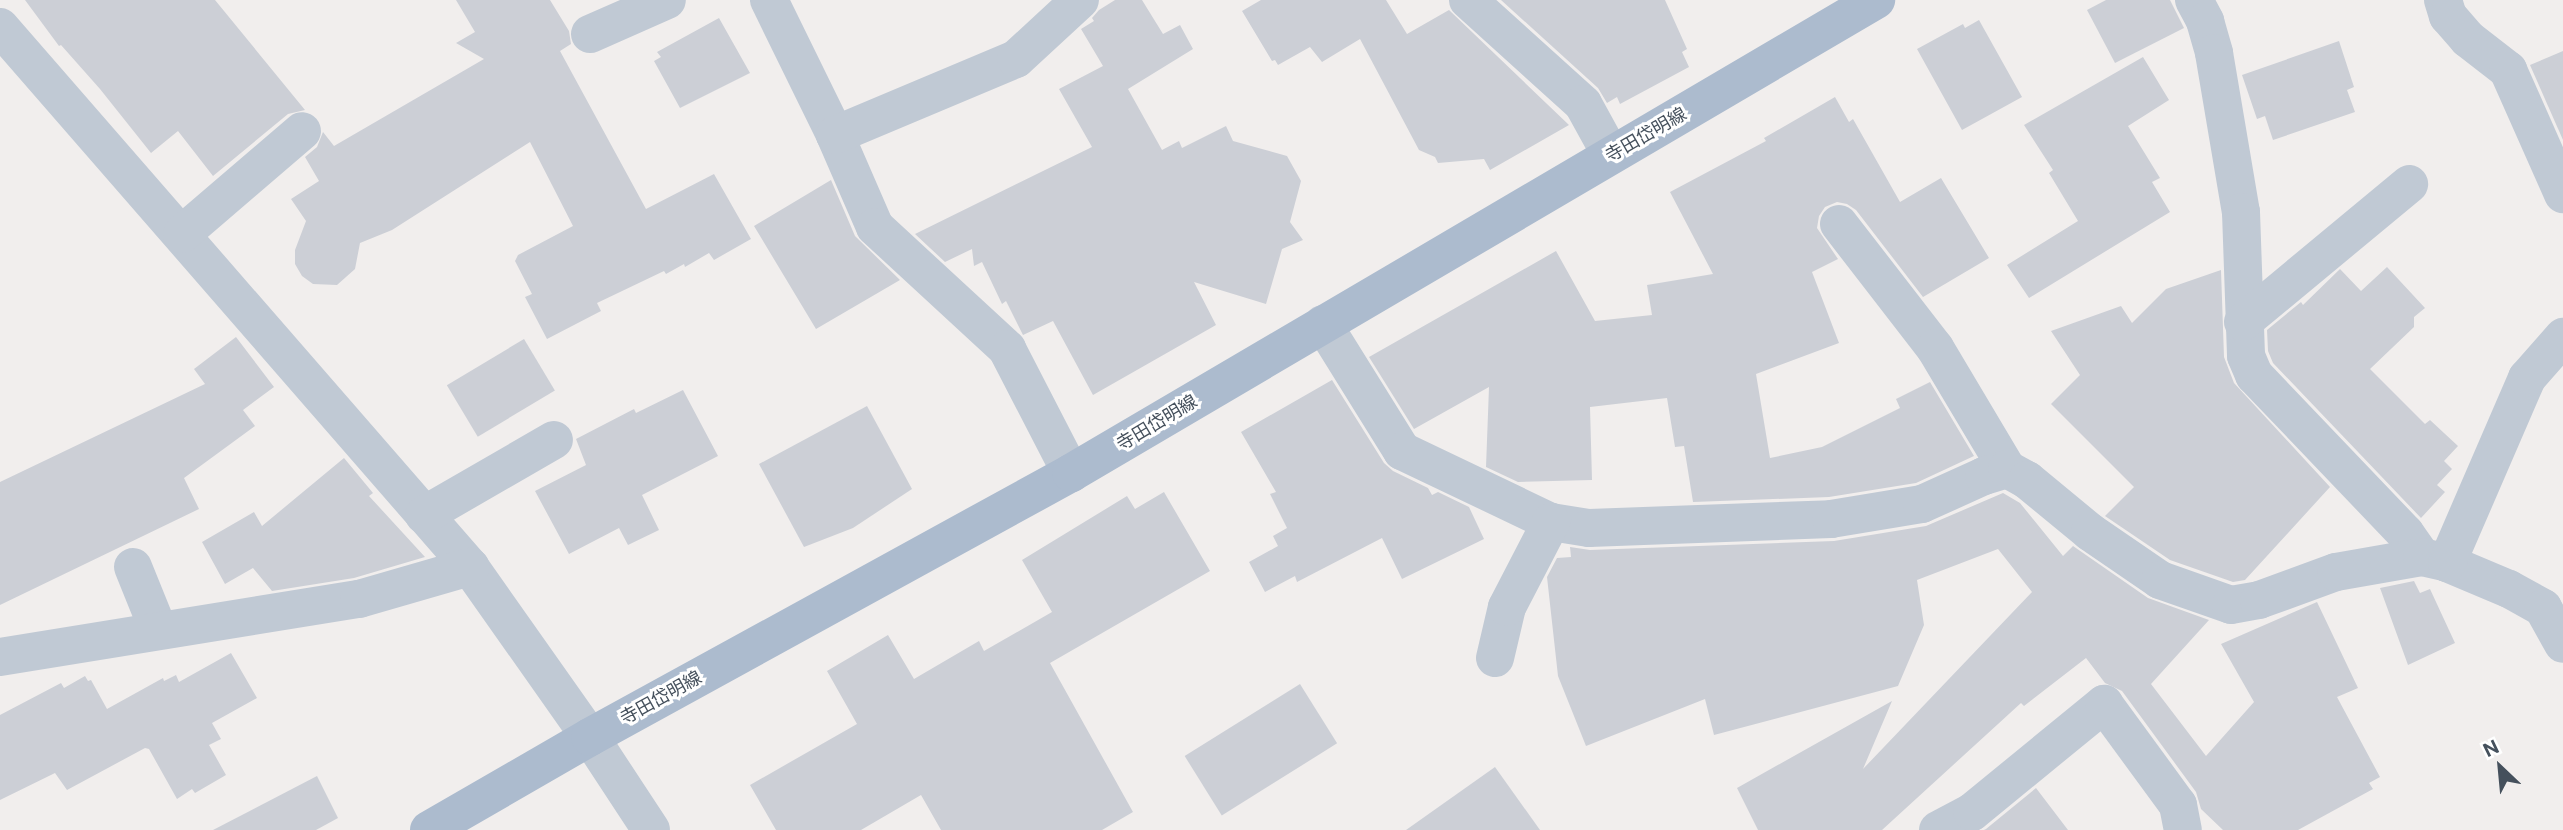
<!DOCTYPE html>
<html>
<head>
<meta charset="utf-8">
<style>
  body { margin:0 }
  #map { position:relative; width:2563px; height:830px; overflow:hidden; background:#f1eeed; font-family:"Public Sans","Noto Sans JP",sans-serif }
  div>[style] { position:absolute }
  .building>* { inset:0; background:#cccfd6; transform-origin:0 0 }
  .minor>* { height:38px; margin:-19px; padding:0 19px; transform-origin:19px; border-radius:19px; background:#c0c9d4 }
  .major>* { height:38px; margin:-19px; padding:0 19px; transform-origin:19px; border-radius:19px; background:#acbbce }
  span { translate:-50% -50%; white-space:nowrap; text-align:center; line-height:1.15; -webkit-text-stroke:6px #fff; paint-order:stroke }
  .street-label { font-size:18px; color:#45505c }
  .north { position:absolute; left:2465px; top:732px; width:70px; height:70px; -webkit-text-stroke:5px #fff; paint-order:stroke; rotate:334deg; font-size:19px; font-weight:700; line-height:28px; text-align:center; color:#45505c }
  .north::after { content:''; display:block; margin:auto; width:24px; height:32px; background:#45505c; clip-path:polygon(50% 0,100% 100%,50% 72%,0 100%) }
</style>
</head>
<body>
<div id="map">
  <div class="building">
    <div style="clip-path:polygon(25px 0,215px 0,305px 110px,288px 114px,213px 176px,178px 131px,151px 153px,100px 89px,61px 45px,59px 46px)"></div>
    <div style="clip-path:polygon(456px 0,550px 0,569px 31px,571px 44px,560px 51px,646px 209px,714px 174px,751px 239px,714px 260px,709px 253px,685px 267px,684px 264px,666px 274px,664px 271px,597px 303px,601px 311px,547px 339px,525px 297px,532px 294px,515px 261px,518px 255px,573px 226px,530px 142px,392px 230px,360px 243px,355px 269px,337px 285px,313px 284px,302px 276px,295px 264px,295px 250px,306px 221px,291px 199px,319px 181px,305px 157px,317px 147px,323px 132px,334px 146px,484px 59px,456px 43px,475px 32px)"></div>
    <div style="clip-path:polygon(1115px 0,1142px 0,1163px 34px,1180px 25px,1193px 49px,1128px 89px,1162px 150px,1179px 141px,1182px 148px,1226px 126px,1233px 141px,1287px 156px,1301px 181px,1290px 222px,1303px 240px,1282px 249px,1266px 304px,1194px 282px,1216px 325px,1093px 395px,1053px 321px,1023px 335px,1006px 301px,1002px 304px,982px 262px,974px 266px,972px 249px,945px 262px,915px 234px,1092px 147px,1059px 89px,1103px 66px,1081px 29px,1094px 21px,1092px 18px,1099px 10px)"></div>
    <div style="clip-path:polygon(1261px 0,1386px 0,1407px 34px,1449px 10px,1569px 125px,1490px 170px,1484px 159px,1438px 163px,1435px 157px,1419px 150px,1360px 39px,1322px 62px,1310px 47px,1278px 65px,1275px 60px,1272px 61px,1242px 11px)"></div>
    <div style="clip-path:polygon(1501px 0,1665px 0,1687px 49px,1682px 52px,1689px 67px,1620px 104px,1617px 97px,1607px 103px,1598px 88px)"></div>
    <div style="clip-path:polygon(2106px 0,2170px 0,2184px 28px,2115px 63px,2087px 10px)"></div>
    <div style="clip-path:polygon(719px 18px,750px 73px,680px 108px,654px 61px,661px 57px,657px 52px)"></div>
    <div style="clip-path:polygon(1979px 20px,2022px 97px,1962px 130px,1917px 49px,1963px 24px,1965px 28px)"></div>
    <div style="clip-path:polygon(2339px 41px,2354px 87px,2347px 90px,2355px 112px,2273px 140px,2265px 116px,2257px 119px,2242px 75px)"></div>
    <div style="clip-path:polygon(2563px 51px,2563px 140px,2530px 65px)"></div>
    <div style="clip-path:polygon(2143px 57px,2169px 100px,2128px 126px,2160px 178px,2152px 182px,2170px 212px,2029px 298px,2007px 265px,2078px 221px,2049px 173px,2053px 170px,2024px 125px)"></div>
    <div style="clip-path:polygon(1835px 97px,1849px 122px,1853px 119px,1900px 202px,1941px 178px,1989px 258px,1923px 297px,1856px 210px,1847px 204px,1837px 202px,1825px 207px,1819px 216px,1817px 228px,1838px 259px,1812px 272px,1839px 343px,1756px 374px,1770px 458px,1822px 447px,1900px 408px,1896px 399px,1930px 382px,1974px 456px,1916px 483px,1829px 497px,1693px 502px,1684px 446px,1675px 447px,1667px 398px,1590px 407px,1592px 480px,1518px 482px,1486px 467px,1489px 387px,1414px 429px,1369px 357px,1556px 251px,1595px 321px,1652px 315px,1647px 285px,1713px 274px,1670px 192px,1766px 141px,1764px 138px)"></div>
    <div style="clip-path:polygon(831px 180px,855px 236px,900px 280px,816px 329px,754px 226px)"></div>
    <div style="clip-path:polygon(2387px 267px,2425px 308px,2414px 317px,2414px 327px,2370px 369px,2425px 424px,2430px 420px,2458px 446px,2444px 461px,2452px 469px,2437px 485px,2445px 492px,2421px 518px,2273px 363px,2268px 351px,2267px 330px,2301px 302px,2303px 305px,2340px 269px,2361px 291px)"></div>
    <div style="clip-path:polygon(2221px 270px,2224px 357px,2234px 383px,2330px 487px,2245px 580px,2233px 582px,2170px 560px,2105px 516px,2134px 487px,2051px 404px,2080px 375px,2051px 331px,2121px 306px,2132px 323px,2166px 289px)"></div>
    <div style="clip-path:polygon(236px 337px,274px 387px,243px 410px,255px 426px,184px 478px,199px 509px,0 605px,0 482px,205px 384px,194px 369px)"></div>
    <div style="left:524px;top:339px;width:60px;height:90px;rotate:59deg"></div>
    <div style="clip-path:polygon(1332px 380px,1384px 463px,1393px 471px,1428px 488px,1432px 495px,1438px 492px,1469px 507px,1484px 539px,1402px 579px,1382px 538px,1297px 582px,1295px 576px,1265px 592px,1249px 562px,1278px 546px,1273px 536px,1287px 528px,1270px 494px,1276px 492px,1241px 432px)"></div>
    <div style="clip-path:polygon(683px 390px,718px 456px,642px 495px,659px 530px,628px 545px,619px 528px,569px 554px,535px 491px,586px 465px,576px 439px,634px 409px,636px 413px)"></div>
    <div style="clip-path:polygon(867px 406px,912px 489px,853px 528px,804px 547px,759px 464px)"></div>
    <div style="clip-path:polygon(344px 458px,373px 493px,369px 496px,425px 557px,354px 578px,272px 591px,253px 568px,225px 584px,202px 542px,254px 512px,262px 526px)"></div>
    <div style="clip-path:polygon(1164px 492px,1210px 571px,1050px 663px,1133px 812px,1102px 830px,941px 830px,921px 795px,861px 830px,776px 830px,750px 785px,857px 724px,827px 671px,888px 635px,914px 679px,979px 641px,984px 651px,1052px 612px,1022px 560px,1127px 496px,1135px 509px)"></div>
    <div style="clip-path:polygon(2003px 493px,2020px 503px,2063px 556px,2073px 546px,2148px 598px,2209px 620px,2151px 684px,2206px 756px,2254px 702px,2221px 644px,2317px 602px,2358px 688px,2337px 697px,2380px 777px,2369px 783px,2373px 789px,2298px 830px,2223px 830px,2201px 809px,2196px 792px,2122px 691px,2105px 683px,2086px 658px,2024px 706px,2021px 703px,1882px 830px,1758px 830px,1737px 788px,1892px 701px,1863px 769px,2032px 592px,1998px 549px,1917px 580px,1924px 625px,1898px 686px,1714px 735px,1705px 699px,1586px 746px,1558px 676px,1547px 577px,1557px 558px,1571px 557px,1570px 547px,1590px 550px,1834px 541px,1926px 526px)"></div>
    <div style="clip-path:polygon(2414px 581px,2420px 593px,2430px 589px,2455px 643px,2408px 665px,2380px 588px)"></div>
    <div style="clip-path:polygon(231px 653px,257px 698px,212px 723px,221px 739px,209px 745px,226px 775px,195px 793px,192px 789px,177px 799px,149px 749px,145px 748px,67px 790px,55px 773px,0 800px,0 715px,61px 683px,64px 688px,85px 676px,88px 681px,91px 680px,107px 709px,163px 678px,164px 681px,176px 675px,179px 682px)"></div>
    <div style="left:1300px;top:684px;width:70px;height:136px;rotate:58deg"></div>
    <div style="clip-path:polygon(1495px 767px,1540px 830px,1406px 830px)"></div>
    <div style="clip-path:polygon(317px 776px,338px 818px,316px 830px,213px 830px)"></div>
    <div style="clip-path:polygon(2036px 788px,2068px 830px,1984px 830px,1986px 829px)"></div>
  </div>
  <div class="minor">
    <div style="left:769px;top:0;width:150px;rotate:63.9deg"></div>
    <div style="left:835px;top:135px;width:100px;rotate:66.5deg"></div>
    <div style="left:875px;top:227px;width:180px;rotate:42.7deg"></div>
    <div style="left:1007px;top:349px;width:140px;rotate:62.7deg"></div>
    <div style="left:1468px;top:0;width:155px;rotate:42.1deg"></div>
    <div style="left:1583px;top:104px;width:58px;rotate:61.2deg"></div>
    <div style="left:2194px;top:0;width:24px;rotate:62deg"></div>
    <div style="left:2205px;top:21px;width:33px;rotate:74deg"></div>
    <div style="left:2214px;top:53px;width:161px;rotate:80.4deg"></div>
    <div style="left:2241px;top:212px;width:144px;rotate:88deg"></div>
    <div style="left:2246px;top:356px;width:21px;rotate:67deg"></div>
    <div style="left:2254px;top:375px;width:219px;rotate:46.3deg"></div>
    <div style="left:2405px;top:533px;width:29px;rotate:55deg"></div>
    <div style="left:2443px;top:0;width:17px;rotate:73deg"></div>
    <div style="left:2448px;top:16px;width:30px;rotate:49deg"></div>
    <div style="left:2468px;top:39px;width:51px;rotate:37.8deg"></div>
    <div style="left:2508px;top:70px;width:136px;rotate:66.1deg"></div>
    <div style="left:0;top:27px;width:716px;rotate:48.96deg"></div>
    <div style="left:470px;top:567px;width:208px;rotate:54.8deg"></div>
    <div style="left:590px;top:737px;width:111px;rotate:56.7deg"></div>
    <div style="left:590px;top:34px;width:84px;rotate:-23.8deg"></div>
    <div style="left:835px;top:135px;width:196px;rotate:-22.8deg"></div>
    <div style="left:1016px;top:59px;width:87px;rotate:-42.7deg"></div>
    <div style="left:1839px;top:224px;width:157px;rotate:52.3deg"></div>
    <div style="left:1935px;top:348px;width:141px;rotate:59.2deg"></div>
    <div style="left:182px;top:234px;width:158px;rotate:-40.6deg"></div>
    <div style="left:2243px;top:322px;width:216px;rotate:-39.7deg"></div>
    <div style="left:1323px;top:324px;width:150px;rotate:58.1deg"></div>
    <div style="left:1402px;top:451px;width:165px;rotate:25.5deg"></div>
    <div style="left:1551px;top:522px;width:38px;rotate:9deg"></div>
    <div style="left:1589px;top:528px;width:242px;rotate:-2.1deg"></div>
    <div style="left:1831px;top:519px;width:92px;rotate:-9.4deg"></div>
    <div style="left:1922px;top:504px;width:68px;rotate:-24.3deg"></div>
    <div style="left:1984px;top:476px;width:24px;rotate:-17deg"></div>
    <div style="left:2007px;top:469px;width:23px;rotate:29deg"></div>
    <div style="left:2027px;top:480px;width:82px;rotate:39.5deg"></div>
    <div style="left:2090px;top:532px;width:85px;rotate:34.4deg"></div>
    <div style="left:2160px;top:580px;width:75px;rotate:19.4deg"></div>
    <div style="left:2231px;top:605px;width:28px;rotate:-10deg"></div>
    <div style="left:2259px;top:600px;width:82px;rotate:-20deg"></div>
    <div style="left:2336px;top:572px;width:87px;rotate:-9.9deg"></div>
    <div style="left:2422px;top:557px;width:26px;rotate:13deg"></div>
    <div style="left:2447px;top:563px;width:67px;rotate:22.8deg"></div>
    <div style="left:2509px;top:589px;width:39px;rotate:29deg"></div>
    <div style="left:2543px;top:608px;width:41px;rotate:60.9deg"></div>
    <div style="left:424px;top:515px;width:150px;rotate:-30deg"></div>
    <div style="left:2447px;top:563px;width:202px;rotate:-66.6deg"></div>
    <div style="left:2527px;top:378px;width:55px;rotate:-48.7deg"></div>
    <div style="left:133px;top:567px;width:67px;rotate:68deg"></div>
    <div style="left:0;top:657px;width:364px;rotate:-9.2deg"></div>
    <div style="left:359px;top:599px;width:116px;rotate:-16.1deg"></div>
    <div style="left:1495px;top:658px;width:52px;rotate:-76.8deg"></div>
    <div style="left:1507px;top:607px;width:96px;rotate:-62.6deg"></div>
    <div style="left:1938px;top:830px;width:38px;rotate:-28deg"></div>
    <div style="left:1972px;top:812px;width:171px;rotate:-39.3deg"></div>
    <div style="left:2104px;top:704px;width:125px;rotate:53.8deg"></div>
    <div style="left:2178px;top:805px;width:25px;rotate:79deg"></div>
  </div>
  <div class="major">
    <div style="left:429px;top:830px;width:186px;rotate:-30deg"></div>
    <div style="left:590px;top:737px;width:549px;rotate:-28.76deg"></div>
    <div style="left:1071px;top:473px;width:934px;rotate:-30.44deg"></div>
  </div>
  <div class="street-label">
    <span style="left:1646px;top:135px;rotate:-30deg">寺田岱明線</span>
    <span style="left:1157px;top:423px;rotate:-31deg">寺田岱明線</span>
    <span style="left:661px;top:698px;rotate:-29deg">寺田岱明線</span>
  </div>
  <div class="north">N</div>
</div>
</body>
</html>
